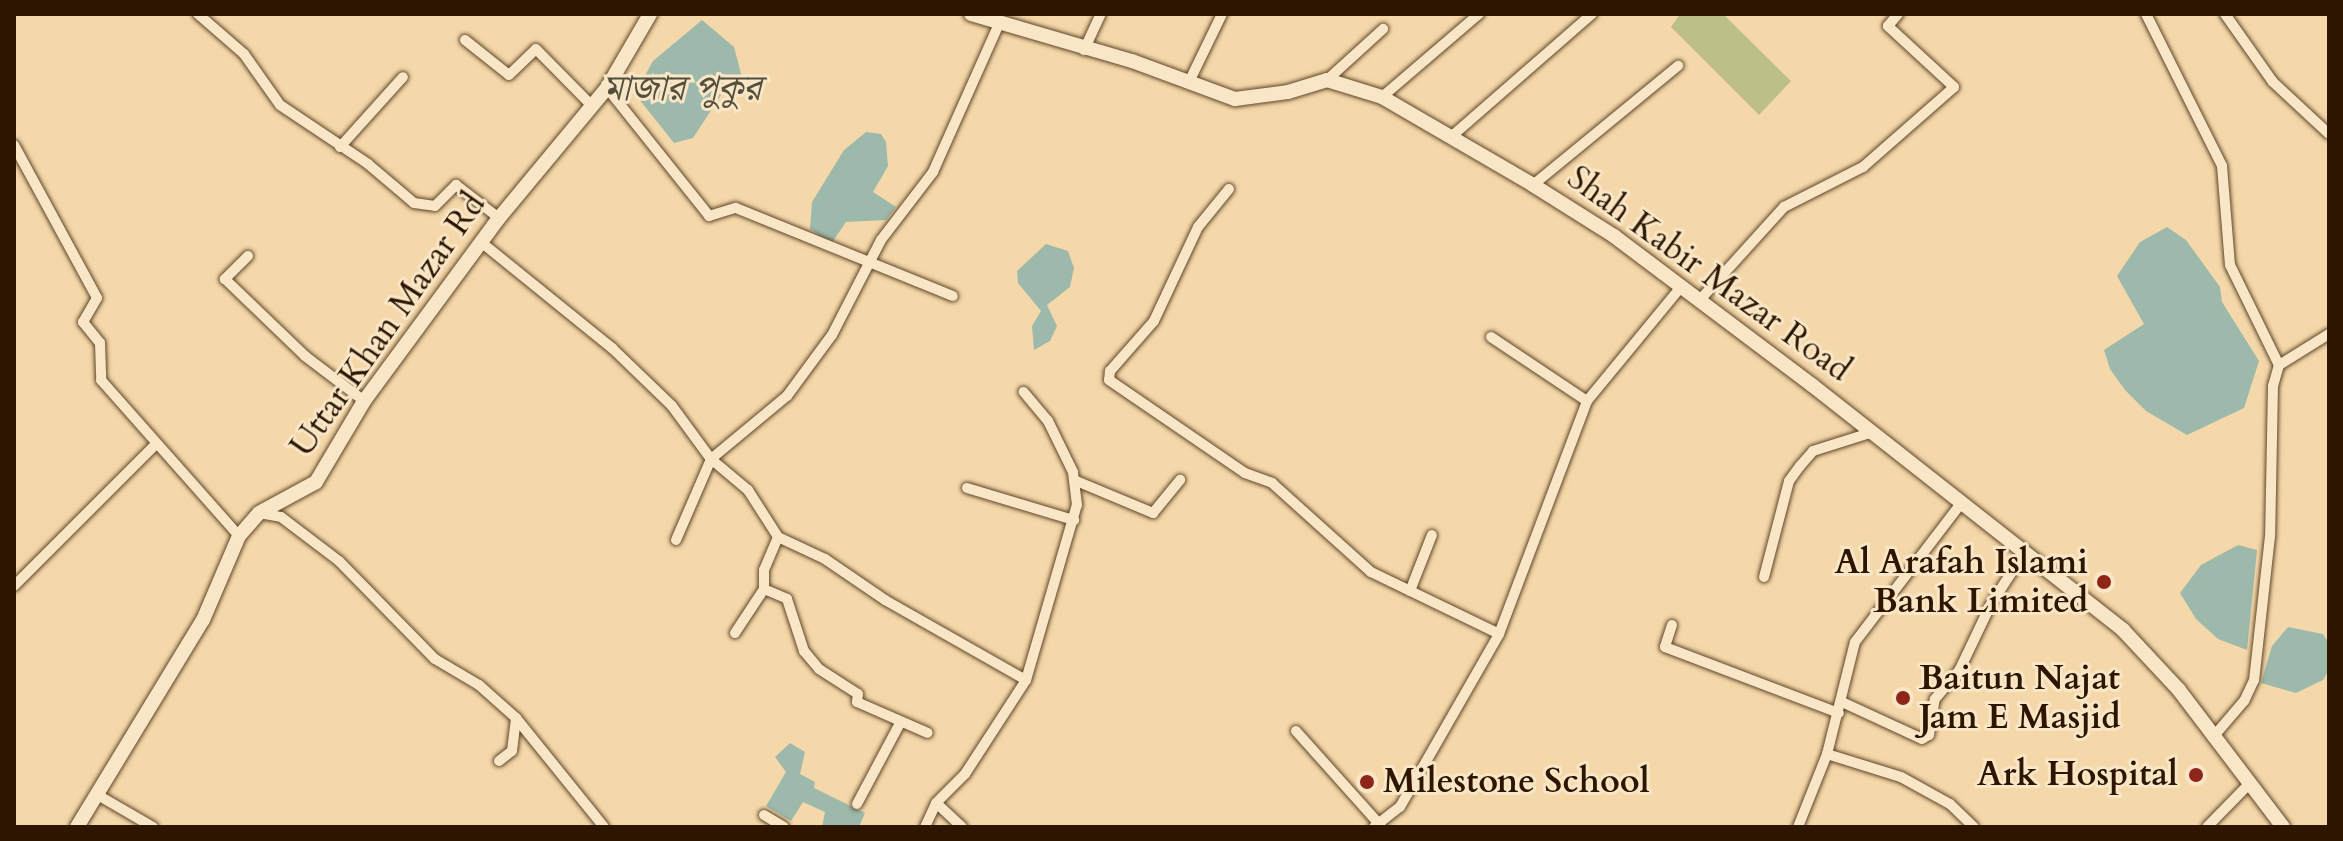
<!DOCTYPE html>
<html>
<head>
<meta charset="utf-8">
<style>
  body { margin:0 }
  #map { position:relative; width:2343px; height:841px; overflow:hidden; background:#f5d8a9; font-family:Cardo,"Noto Serif Bengali",serif }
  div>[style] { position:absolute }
  .green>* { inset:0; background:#bcbf88 }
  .water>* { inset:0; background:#9cb9ab }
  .roads { filter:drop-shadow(0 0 2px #5f462a) drop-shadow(0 0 2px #5f462a) }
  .minor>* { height:10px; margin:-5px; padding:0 5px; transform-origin:5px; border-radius:5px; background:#f8e6c7 }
  .secondary>* { height:14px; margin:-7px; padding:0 7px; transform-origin:7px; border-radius:7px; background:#f8e6c7 }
  .dots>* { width:22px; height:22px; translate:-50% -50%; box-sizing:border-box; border:4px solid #f8e6c7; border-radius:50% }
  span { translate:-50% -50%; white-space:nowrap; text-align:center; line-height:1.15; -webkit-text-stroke:6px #f8e6c7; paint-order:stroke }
  .street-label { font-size:34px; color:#2d1500 }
  .poi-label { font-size:34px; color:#2d1500; font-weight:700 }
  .right { translate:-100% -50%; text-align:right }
  .left { translate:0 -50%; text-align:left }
  .water-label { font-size:36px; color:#544e3c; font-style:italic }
  .frame { position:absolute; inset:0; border:16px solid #2d1500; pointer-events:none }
</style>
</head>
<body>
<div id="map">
  <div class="green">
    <div style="clip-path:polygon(1680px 14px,1723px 14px,1791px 81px,1759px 115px,1671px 27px)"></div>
  </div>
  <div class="water">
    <div style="clip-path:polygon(702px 20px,734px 47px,744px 85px,727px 86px,693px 138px,674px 143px,635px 94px,653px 61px)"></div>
    <div style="clip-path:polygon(866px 132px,881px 134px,886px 142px,888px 166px,873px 192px,896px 207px,886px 220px,846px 222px,831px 244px,810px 229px,812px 202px,844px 150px)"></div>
    <div style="clip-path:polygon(2167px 227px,2186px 240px,2220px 287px,2222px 302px,2259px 361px,2244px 408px,2187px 435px,2146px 411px,2125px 390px,2110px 369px,2104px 350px,2144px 324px,2117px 276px,2140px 242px)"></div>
    <div style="clip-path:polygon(1046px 244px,1068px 251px,1074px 268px,1070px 287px,1047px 305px,1057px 326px,1050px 341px,1034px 350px,1032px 326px,1041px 311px,1018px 283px,1017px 271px)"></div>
    <div style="clip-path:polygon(2238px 545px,2257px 550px,2247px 650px,2218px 639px,2196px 619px,2180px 593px,2201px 565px)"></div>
    <div style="clip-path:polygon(2288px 627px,2323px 634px,2329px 644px,2329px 670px,2323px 680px,2296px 693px,2261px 683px,2272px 646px)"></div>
    <div style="clip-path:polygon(790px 743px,805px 752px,800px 774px,815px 782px,814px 788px,865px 813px,859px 827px,822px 827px,825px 812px,803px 802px,791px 821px,766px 806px,786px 772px,775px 757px)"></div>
  </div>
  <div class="roads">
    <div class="minor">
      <div style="left:198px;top:14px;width:61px;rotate:41deg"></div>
      <div style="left:244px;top:54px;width:62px;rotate:54.8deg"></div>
      <div style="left:280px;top:105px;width:106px;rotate:33.8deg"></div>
      <div style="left:368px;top:164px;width:60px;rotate:40.3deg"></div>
      <div style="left:414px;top:203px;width:21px;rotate:8deg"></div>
      <div style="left:435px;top:206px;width:30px;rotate:-45deg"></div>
      <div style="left:456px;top:185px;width:54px;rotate:37.5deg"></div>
      <div style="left:2146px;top:14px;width:170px;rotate:63.4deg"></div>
      <div style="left:2222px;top:166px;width:99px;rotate:85.4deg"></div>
      <div style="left:2230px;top:265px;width:111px;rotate:63.9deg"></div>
      <div style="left:2279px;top:365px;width:22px;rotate:106deg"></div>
      <div style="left:2273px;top:386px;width:150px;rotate:91.1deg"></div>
      <div style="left:2270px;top:536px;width:145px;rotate:96.3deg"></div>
      <div style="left:2254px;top:680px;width:23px;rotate:115deg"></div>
      <div style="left:2244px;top:701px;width:48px;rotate:130.7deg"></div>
      <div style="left:2225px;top:14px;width:83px;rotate:54.8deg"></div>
      <div style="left:2273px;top:82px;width:76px;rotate:42.9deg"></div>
      <div style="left:465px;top:40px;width:56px;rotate:38.5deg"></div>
      <div style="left:509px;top:75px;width:37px;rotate:-44deg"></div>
      <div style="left:536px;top:49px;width:80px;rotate:45.5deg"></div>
      <div style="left:1084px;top:50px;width:40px;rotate:-65deg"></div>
      <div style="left:1327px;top:80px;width:76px;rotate:-42.3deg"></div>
      <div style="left:1189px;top:82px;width:76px;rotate:-64.1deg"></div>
      <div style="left:607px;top:88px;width:164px;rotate:51.4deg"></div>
      <div style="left:709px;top:216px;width:28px;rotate:-17deg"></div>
      <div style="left:736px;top:208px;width:234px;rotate:22.1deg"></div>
      <div style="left:1382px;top:97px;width:128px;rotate:-40.6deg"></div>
      <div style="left:1452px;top:136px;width:186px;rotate:-41.1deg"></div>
      <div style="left:14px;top:145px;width:174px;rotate:61.5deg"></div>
      <div style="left:97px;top:298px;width:28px;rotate:120deg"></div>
      <div style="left:83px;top:322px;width:27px;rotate:51deg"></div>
      <div style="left:100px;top:343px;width:37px;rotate:88deg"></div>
      <div style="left:101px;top:380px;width:208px;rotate:48.5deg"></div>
      <div style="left:340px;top:147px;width:94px;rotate:-48deg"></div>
      <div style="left:1533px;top:185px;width:188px;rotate:-39.4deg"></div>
      <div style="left:1229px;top:189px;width:49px;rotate:129.2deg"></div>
      <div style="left:1198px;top:227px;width:104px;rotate:115.1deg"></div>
      <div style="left:1154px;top:321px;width:67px;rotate:131.3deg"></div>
      <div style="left:1110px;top:371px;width:9px;rotate:96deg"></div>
      <div style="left:1109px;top:380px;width:165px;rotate:34.4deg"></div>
      <div style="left:1245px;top:473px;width:29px;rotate:20deg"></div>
      <div style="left:1272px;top:483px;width:133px;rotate:42deg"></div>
      <div style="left:1371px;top:572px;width:142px;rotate:25.8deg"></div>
      <div style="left:481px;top:242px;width:169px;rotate:39deg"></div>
      <div style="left:612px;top:348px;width:83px;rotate:44deg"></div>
      <div style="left:672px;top:406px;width:66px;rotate:53.7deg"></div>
      <div style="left:711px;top:459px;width:99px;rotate:-39.7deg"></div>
      <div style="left:787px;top:396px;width:76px;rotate:-53.6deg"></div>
      <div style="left:832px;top:335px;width:107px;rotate:-62.7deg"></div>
      <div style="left:881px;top:240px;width:86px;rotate:-52.6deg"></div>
      <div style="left:933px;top:172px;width:162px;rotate:-66deg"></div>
      <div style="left:248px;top:256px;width:33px;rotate:135deg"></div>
      <div style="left:225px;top:279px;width:111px;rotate:43.9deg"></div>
      <div style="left:305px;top:356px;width:74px;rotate:37.3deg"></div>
      <div style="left:1699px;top:301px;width:127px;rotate:-47.9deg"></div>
      <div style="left:1784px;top:207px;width:89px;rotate:-26.9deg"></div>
      <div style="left:1863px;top:167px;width:121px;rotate:-41.3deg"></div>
      <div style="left:1954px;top:87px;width:90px;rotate:-137.3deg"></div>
      <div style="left:1888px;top:26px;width:16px;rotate:-50deg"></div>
      <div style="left:1491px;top:337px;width:115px;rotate:33.7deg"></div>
      <div style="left:2279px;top:365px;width:59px;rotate:-31.8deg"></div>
      <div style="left:1074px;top:480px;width:86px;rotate:22.7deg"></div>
      <div style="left:1153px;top:513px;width:43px;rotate:-50.7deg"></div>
      <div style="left:967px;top:488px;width:112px;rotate:16.7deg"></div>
      <div style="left:259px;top:513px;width:22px;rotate:10deg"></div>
      <div style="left:281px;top:517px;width:73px;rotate:37.2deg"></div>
      <div style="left:339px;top:561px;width:137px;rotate:45.6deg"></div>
      <div style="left:435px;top:659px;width:51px;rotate:30.6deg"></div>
      <div style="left:479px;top:685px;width:50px;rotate:41.7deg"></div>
      <div style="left:516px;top:718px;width:140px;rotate:51.1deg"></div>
      <div style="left:676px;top:540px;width:88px;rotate:-66.6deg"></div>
      <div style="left:711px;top:459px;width:48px;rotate:40deg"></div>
      <div style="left:748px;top:490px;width:56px;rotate:57.4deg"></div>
      <div style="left:778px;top:537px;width:52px;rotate:25.1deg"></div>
      <div style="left:825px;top:559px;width:73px;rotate:34.3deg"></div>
      <div style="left:885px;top:600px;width:162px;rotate:29.6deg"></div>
      <div style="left:1026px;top:680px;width:182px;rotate:-73.8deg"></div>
      <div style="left:1077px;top:505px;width:33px;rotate:-97deg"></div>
      <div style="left:1073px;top:472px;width:57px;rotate:-116.1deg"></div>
      <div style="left:1048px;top:421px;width:38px;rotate:-130deg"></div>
      <div style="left:1764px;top:577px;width:99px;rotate:-75.4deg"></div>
      <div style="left:1789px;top:481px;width:19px;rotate:-54deg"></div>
      <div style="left:1800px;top:466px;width:20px;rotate:-49deg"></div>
      <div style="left:1813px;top:451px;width:63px;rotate:-17.6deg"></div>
      <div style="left:14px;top:586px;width:201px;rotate:-45deg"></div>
      <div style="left:764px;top:589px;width:25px;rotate:23deg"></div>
      <div style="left:787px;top:599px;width:55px;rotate:71.9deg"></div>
      <div style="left:804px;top:651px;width:23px;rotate:50deg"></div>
      <div style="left:819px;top:669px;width:46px;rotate:32.7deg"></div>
      <div style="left:858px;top:694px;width:8px;rotate:97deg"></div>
      <div style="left:857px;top:702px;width:77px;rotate:23.6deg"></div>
      <div style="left:1410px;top:591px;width:60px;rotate:-68.6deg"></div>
      <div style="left:1672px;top:625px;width:23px;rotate:108deg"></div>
      <div style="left:1665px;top:647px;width:186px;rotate:20.8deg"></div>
      <div style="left:735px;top:633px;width:53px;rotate:-56.6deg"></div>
      <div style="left:764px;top:589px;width:19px;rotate:-90deg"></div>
      <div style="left:764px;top:570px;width:36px;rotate:-67deg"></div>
      <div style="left:1842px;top:702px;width:88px;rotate:24.8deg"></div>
      <div style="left:1922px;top:739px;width:8px;rotate:-30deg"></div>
      <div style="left:1929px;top:735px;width:36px;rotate:-81deg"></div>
      <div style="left:1935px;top:699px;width:39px;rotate:-50deg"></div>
      <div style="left:1960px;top:669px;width:72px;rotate:-64.5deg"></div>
      <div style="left:1991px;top:604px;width:59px;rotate:-56.9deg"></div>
      <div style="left:1296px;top:731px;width:127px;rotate:48.2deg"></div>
      <div style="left:1827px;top:754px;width:77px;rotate:17.3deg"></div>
      <div style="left:1901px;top:777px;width:56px;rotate:28.9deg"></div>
      <div style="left:1950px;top:804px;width:33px;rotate:44deg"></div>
      <div style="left:499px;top:761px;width:16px;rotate:-38deg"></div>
      <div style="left:512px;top:751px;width:33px;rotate:-83deg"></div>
      <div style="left:96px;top:794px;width:66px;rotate:30.1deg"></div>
      <div style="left:857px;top:804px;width:92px;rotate:-62deg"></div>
      <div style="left:764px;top:815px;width:23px;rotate:31deg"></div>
      <div style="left:925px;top:827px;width:26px;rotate:-65deg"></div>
      <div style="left:962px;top:827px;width:35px;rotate:-137deg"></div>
      <div style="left:936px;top:803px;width:41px;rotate:-45deg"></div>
      <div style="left:965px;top:774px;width:112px;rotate:-57deg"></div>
      <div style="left:1374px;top:827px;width:33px;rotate:-38deg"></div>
      <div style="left:1400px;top:807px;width:199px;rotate:-60.2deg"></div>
      <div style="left:1499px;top:634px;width:249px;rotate:-69.3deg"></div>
      <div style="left:1587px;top:401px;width:148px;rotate:-50.5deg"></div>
      <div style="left:1798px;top:827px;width:79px;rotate:-68.3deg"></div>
      <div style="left:1827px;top:754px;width:115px;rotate:-76deg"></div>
      <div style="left:1855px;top:642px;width:176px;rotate:-52.6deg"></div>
      <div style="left:2207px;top:827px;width:57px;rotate:-45.7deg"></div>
    </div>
    <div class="secondary">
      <div style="left:971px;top:14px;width:168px;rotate:16.3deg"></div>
      <div style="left:1132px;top:61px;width:110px;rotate:20.3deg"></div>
      <div style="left:1235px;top:99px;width:53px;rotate:-7.5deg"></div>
      <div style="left:1288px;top:92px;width:41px;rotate:-17.1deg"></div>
      <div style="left:1327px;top:80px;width:58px;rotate:17.2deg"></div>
      <div style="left:1382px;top:97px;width:175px;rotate:30.2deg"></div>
      <div style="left:1533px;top:185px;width:96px;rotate:32.2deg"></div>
      <div style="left:1614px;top:236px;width:248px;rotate:37deg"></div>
      <div style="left:1812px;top:385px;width:396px;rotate:38.2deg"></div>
      <div style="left:2123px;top:630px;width:82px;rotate:47deg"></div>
      <div style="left:2179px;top:690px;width:172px;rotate:52.8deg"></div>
      <div style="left:77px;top:827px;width:242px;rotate:-58.7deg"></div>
      <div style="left:203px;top:620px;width:91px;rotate:-66.8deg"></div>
      <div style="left:239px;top:536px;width:30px;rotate:-49deg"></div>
      <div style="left:259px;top:513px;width:65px;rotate:-28.5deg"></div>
      <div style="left:316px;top:482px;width:94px;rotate:-59.3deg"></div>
      <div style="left:364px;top:401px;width:227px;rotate:-53.6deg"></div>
      <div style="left:499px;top:218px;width:169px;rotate:-50.3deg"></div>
      <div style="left:607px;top:88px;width:86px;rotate:-59.8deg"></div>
    </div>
  </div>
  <div class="dots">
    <div style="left:2104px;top:582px;background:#8f2418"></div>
    <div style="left:1903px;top:698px;background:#8f2418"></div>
    <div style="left:2196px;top:775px;background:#8f2418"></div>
    <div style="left:1367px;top:782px;background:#8f2418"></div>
  </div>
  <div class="street-label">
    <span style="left:1709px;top:274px;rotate:36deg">Shah Kabir Mazar Road</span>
    <span style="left:388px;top:325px;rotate:-55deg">Uttar Khan Mazar Rd</span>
  </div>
  <div class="poi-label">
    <span class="right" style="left:2088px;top:582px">Al Arafah Islami<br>Bank Limited</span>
    <span class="left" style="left:1919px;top:698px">Baitun Najat<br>Jam E Masjid</span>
    <span class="right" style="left:2178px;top:775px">Ark Hospital</span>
    <span class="left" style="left:1383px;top:782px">Milestone School</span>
  </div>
  <div class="water-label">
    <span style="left:682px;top:89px">মাজার পুকুর</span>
  </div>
  <div class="frame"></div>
</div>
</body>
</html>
